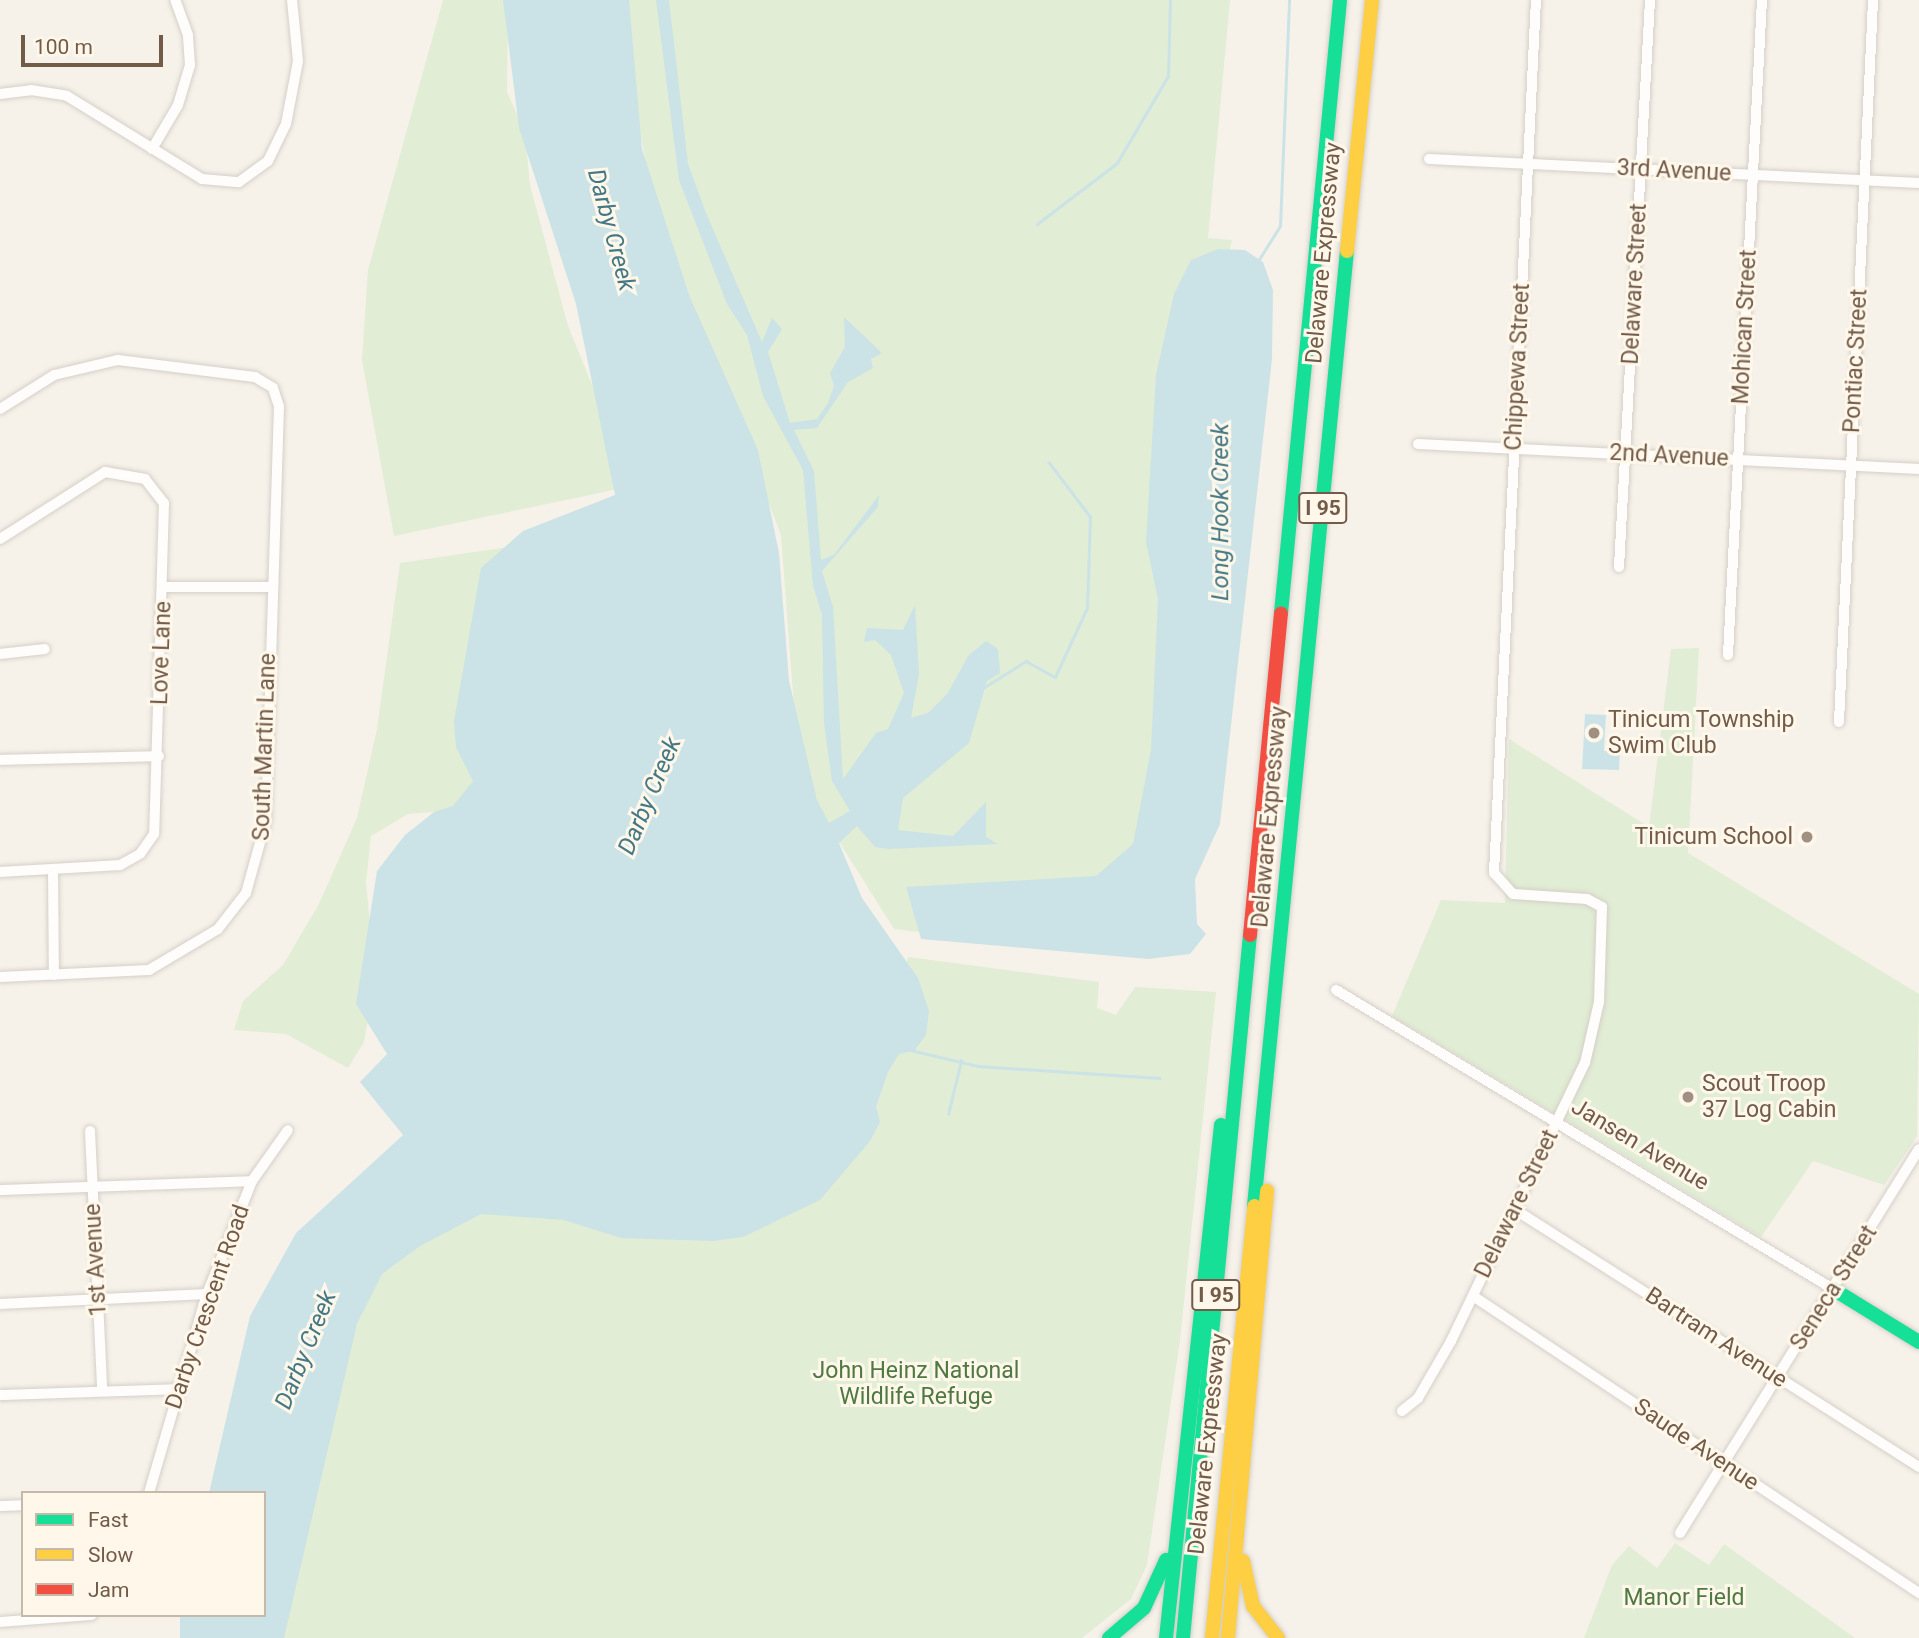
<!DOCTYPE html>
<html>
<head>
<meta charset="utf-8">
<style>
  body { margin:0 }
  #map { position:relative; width:1919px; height:1638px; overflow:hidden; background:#f6f2ea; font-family:Roboto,sans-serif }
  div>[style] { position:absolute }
  .green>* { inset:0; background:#e1edd4 }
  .water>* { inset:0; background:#cbe3e6 }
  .stream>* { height:2.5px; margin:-1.25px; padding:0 1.25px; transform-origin:1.25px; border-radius:1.25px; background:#cbe3e6 }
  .roads { filter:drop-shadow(0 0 2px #d5cfc8) drop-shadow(0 0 2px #d5cfc8) }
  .street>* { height:10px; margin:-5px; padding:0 5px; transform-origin:5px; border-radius:5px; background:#fefdfc }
  .fast>* { height:14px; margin:-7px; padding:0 7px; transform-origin:7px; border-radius:7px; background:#16e098 }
  .slow>* { height:14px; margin:-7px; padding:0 7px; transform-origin:7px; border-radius:7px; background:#ffcf43 }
  .jam>* { height:14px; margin:-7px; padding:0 7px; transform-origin:7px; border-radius:7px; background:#f24e42 }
  .dots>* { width:19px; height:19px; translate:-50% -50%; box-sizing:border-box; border:4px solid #fff8ea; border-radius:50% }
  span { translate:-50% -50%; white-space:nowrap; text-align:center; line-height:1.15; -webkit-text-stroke:6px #fff8ea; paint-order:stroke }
  .shield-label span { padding:2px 5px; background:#fff8ea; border:2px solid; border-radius:5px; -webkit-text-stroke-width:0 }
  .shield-label { font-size:21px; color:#735b4a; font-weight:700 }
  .street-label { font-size:23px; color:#735b4a }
  .poi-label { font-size:23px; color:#735b4a }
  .left { translate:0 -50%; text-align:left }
  .right { translate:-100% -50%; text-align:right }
  .park-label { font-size:23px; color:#4f7942 }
  .water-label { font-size:24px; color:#447886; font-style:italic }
  .legend { position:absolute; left:21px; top:1491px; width:245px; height:126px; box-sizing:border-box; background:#fff8ea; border:2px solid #c7b9aa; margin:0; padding:9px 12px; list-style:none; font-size:21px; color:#735b4a }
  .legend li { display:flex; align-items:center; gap:14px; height:35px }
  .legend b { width:35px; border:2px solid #c7b9aa }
  .scale { position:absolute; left:21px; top:35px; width:142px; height:32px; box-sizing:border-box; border:4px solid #735b4a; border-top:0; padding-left:9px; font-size:21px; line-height:24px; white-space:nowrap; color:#735b4a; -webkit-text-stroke:5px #fff8ea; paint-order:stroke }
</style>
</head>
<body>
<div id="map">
  <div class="green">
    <div style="clip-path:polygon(443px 0,508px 0,507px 92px,525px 132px,530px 185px,568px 326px,602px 409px,623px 488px,394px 536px,362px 360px,368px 270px)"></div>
    <div style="clip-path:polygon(614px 0,1230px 0,1208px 238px,1232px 240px,1217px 309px,1150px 827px,1070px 950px,894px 929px,821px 813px,796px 733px,781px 535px,766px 496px,745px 477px,647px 168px)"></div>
    <div style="clip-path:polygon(637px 528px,480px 808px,408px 814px,371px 836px,366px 882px,375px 979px,364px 1042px,348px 1068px,286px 1034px,234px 1030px,243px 1001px,283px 965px,319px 904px,357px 818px,377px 729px,400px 563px)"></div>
    <div style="clip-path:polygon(1699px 648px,1688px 853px,1919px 994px,1917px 1136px,1884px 1185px,1813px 1161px,1761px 1237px,1392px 1016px,1441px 900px,1505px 903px,1509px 739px,1649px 827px,1671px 649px)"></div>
    <div style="clip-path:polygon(908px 957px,1099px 982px,1097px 1008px,1116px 1015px,1135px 987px,1216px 992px,1180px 1340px,1147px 1565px,1131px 1599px,1082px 1638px,269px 1638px,337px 1375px,385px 1256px,906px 966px)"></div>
    <div style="clip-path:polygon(1675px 1543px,1709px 1565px,1724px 1544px,1855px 1638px,1584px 1638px,1612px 1565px,1629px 1546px,1657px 1568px)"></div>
  </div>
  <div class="water">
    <div style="clip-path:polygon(503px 0,629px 0,642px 149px,689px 295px,758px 450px,779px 553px,789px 681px,817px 800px,829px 823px,850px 811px,832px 781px,824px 723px,822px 615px,813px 586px,803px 470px,763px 396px,747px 335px,727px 304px,679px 180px,656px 0,669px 0,688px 164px,706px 213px,762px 342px,772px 318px,782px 329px,768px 352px,790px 423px,817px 419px,828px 403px,834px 386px,830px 373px,845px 347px,844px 317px,882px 353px,871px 359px,873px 368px,848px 382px,817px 428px,794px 430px,814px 471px,821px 560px,834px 555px,879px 495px,878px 507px,822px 571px,833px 607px,843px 779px,876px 733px,888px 729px,904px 693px,891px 655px,875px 640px,864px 642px,867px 628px,903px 630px,915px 605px,919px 674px,911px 718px,928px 713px,948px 693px,968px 656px,986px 641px,998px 649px,1000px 673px,987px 681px,969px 743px,903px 798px,898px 830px,953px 836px,986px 802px,986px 837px,998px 844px,889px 849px,875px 847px,857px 826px,839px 843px,862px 898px,918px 978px,929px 1011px,926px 1035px,914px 1051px,899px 1054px,888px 1072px,876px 1107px,880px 1122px,870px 1141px,820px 1200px,743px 1237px,713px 1241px,621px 1238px,564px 1220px,481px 1214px,420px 1246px,382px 1274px,357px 1324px,284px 1638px,180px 1638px,180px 1615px,264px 1615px,264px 1493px,209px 1493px,250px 1316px,296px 1233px,403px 1135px,360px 1082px,387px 1054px,356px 1004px,377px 871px,405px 835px,434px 812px,453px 806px,473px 781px,456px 747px,454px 721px,481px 568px,523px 531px,615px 495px,576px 304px,519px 128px)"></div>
    <div style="clip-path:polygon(1218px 249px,1245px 250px,1263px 262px,1273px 290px,1272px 359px,1220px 824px,1195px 879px,1197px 924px,1206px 934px,1190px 954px,1148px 959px,921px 939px,906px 887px,1096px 876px,1133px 844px,1151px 750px,1158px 599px,1146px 542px,1156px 375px,1174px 294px,1191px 260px)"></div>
    <div style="clip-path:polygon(1585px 714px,1606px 715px,1604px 751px,1620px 752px,1619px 770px,1582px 769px)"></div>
  </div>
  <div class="stream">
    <div style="left:1037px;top:224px;width:101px;rotate:-37.3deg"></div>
    <div style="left:1117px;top:163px;width:101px;rotate:-59.6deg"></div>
    <div style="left:1168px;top:76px;width:76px;rotate:-88.5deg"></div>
    <div style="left:1258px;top:261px;width:41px;rotate:-57.8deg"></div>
    <div style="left:1280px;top:226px;width:226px;rotate:-87.7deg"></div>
    <div style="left:983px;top:688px;width:51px;rotate:-32.1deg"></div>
    <div style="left:1026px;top:661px;width:33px;rotate:29deg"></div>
    <div style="left:1055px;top:677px;width:76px;rotate:-65.1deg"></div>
    <div style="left:1087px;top:608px;width:91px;rotate:-88.1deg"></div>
    <div style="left:1090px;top:517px;width:68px;rotate:-127.2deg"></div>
    <div style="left:911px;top:1050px;width:69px;rotate:13.4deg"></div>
    <div style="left:978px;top:1066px;width:182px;rotate:3.8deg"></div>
    <div style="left:948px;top:1114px;width:55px;rotate:-76.2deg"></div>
  </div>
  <div class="roads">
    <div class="street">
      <div style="left:0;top:94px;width:31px;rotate:-7deg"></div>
      <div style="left:31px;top:90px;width:36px;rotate:9deg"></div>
      <div style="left:67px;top:96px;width:158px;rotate:31.6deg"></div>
      <div style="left:202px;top:179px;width:37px;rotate:5deg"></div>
      <div style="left:239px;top:182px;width:36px;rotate:-36deg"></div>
      <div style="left:268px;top:161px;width:41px;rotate:-64.1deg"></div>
      <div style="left:286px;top:124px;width:64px;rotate:-79.2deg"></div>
      <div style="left:298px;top:61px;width:61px;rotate:-95.6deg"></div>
      <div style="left:152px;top:149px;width:51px;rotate:-59.4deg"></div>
      <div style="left:178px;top:105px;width:42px;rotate:-73.3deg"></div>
      <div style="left:190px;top:65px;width:30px;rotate:-94deg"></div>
      <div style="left:188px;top:35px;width:37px;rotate:-110deg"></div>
      <div style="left:1429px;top:159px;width:491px;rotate:2.8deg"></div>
      <div style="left:0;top:409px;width:64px;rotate:-32.2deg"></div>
      <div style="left:54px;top:375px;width:66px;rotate:-13.2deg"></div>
      <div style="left:118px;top:360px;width:138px;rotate:7.1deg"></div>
      <div style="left:255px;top:377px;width:21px;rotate:31deg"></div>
      <div style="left:273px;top:388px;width:19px;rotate:72deg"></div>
      <div style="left:279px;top:406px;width:415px;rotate:91.8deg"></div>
      <div style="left:266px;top:821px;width:75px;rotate:105.5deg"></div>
      <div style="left:246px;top:893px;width:46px;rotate:127.9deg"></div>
      <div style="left:218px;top:929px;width:80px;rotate:149.3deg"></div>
      <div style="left:149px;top:970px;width:149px;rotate:177.3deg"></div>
      <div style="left:1418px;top:444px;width:502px;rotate:2.86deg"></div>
      <div style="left:0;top:539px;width:125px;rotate:-32.5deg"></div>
      <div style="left:105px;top:472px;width:41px;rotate:9.9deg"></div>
      <div style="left:145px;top:479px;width:31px;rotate:52deg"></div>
      <div style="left:164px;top:503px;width:331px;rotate:91.7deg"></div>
      <div style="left:154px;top:834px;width:24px;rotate:125deg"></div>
      <div style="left:140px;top:854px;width:23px;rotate:151deg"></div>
      <div style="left:120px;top:865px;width:120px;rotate:176.7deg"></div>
      <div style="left:1619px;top:567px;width:568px;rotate:-86.87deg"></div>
      <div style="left:164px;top:587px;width:106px"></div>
      <div style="left:0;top:654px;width:45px;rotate:-6.3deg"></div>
      <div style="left:1728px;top:655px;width:656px;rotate:-87.03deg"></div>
      <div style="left:1839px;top:722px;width:723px;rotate:-87.3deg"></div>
      <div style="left:0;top:760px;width:159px;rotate:-1.4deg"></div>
      <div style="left:53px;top:870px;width:105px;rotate:89.5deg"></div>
      <div style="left:1336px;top:990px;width:580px;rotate:31.03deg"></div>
      <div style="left:90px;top:1131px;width:258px;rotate:87.3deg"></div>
      <div style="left:0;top:1190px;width:252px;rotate:-2deg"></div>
      <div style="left:1514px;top:1209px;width:480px;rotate:32.5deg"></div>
      <div style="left:1473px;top:1296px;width:536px;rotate:33.66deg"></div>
      <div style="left:0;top:1304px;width:207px;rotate:-2.8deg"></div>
      <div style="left:0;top:1395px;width:178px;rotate:-1.9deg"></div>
      <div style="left:1402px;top:1411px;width:21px;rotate:-39deg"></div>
      <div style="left:1418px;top:1398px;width:66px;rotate:-59.9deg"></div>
      <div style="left:1451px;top:1341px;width:309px;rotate:-64.3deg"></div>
      <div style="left:1585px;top:1063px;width:63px;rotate:-77.1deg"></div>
      <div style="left:1599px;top:1002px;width:95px;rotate:-88.2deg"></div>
      <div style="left:1602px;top:907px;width:17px;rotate:-152deg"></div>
      <div style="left:1587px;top:899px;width:74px;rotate:-176.1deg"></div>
      <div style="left:1513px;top:894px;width:28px;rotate:-132deg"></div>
      <div style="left:1494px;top:873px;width:874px;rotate:-87.25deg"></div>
      <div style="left:149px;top:1493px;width:207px;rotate:-73.8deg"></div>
      <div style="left:207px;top:1294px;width:122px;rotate:-68.3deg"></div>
      <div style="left:252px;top:1181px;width:62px;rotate:-54.8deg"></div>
      <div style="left:0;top:1506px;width:23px;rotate:-2deg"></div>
      <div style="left:1680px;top:1533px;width:452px;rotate:-58.1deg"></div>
      <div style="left:0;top:1622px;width:92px;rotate:-4.4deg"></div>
    </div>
    <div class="fast">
      <div style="left:1281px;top:613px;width:616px;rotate:-84.5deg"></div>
      <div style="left:1254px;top:1206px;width:960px;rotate:-84.44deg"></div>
      <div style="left:1833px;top:1289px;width:101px;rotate:31.6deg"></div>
      <div style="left:1109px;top:1638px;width:46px;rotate:-40.6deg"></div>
      <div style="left:1144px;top:1608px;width:53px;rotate:-65.4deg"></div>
      <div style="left:1166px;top:1638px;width:516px;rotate:-83.88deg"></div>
      <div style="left:1183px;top:1638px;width:706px;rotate:-84.56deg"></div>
    </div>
    <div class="slow">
      <div style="left:1347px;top:251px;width:252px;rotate:-84.3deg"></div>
      <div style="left:1243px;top:1561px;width:46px;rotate:77.5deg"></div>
      <div style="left:1253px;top:1606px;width:41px;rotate:52deg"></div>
      <div style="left:1212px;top:1638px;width:434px;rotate:-84.4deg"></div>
      <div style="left:1228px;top:1638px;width:449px;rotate:-85deg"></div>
    </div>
    <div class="jam">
      <div style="left:1250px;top:935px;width:323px;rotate:-84.5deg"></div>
    </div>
  </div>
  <div class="dots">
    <div style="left:1594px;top:733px;background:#a19082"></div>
    <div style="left:1807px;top:837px;background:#a19082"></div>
    <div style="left:1688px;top:1097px;background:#a19082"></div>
  </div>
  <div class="shield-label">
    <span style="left:1323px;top:508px">I 95</span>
    <span style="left:1216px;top:1295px">I 95</span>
  </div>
  <div class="street-label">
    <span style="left:1674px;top:171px;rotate:3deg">3rd Avenue</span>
    <span style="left:1324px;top:253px;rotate:-85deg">Delaware Expressway</span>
    <span style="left:1635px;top:284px;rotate:-87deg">Delaware Street</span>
    <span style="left:1745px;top:327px;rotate:-87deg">Mohican Street</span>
    <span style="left:1856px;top:361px;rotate:-87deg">Pontiac Street</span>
    <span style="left:1518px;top:367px;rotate:-87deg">Chippewa Street</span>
    <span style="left:1669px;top:456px;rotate:3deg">2nd Avenue</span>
    <span style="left:162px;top:653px;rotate:-88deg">Love Lane</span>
    <span style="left:265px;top:747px;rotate:-88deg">South Martin Lane</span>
    <span style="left:1270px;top:817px;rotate:-85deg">Delaware Expressway</span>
    <span style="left:1640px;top:1145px;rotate:31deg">Jansen Avenue</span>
    <span style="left:1517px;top:1204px;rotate:-64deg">Delaware Street</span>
    <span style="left:96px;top:1260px;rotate:-93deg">1st Avenue</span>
    <span style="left:1834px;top:1288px;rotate:-58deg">Seneca Street</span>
    <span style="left:208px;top:1307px;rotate:-71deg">Darby Crescent Road</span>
    <span style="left:1716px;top:1338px;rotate:33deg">Bartram Avenue</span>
    <span style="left:1208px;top:1444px;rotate:-84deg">Delaware Expressway</span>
    <span style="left:1696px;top:1445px;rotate:34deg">Saude Avenue</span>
  </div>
  <div class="poi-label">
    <span class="left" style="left:1608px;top:733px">Tinicum Township<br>Swim Club</span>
    <span class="right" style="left:1793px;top:837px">Tinicum School</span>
    <span class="left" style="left:1702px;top:1097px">Scout Troop<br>37 Log Cabin</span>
  </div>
  <div class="park-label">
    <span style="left:916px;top:1384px">John Heinz National<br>Wildlife Refuge</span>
    <span style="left:1684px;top:1598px">Manor Field</span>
  </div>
  <div class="water-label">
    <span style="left:611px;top:230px;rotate:75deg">Darby Creek</span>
    <span style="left:1221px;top:512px;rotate:-90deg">Long Hook Creek</span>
    <span style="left:650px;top:796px;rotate:-67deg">Darby Creek</span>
    <span style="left:306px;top:1350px;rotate:-68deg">Darby Creek</span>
  </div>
  <ul class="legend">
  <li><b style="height:9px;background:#16e098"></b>Fast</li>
  <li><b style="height:9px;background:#ffcf43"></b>Slow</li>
  <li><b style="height:9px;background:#f24e42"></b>Jam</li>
  </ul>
  <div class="scale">100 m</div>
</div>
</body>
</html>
